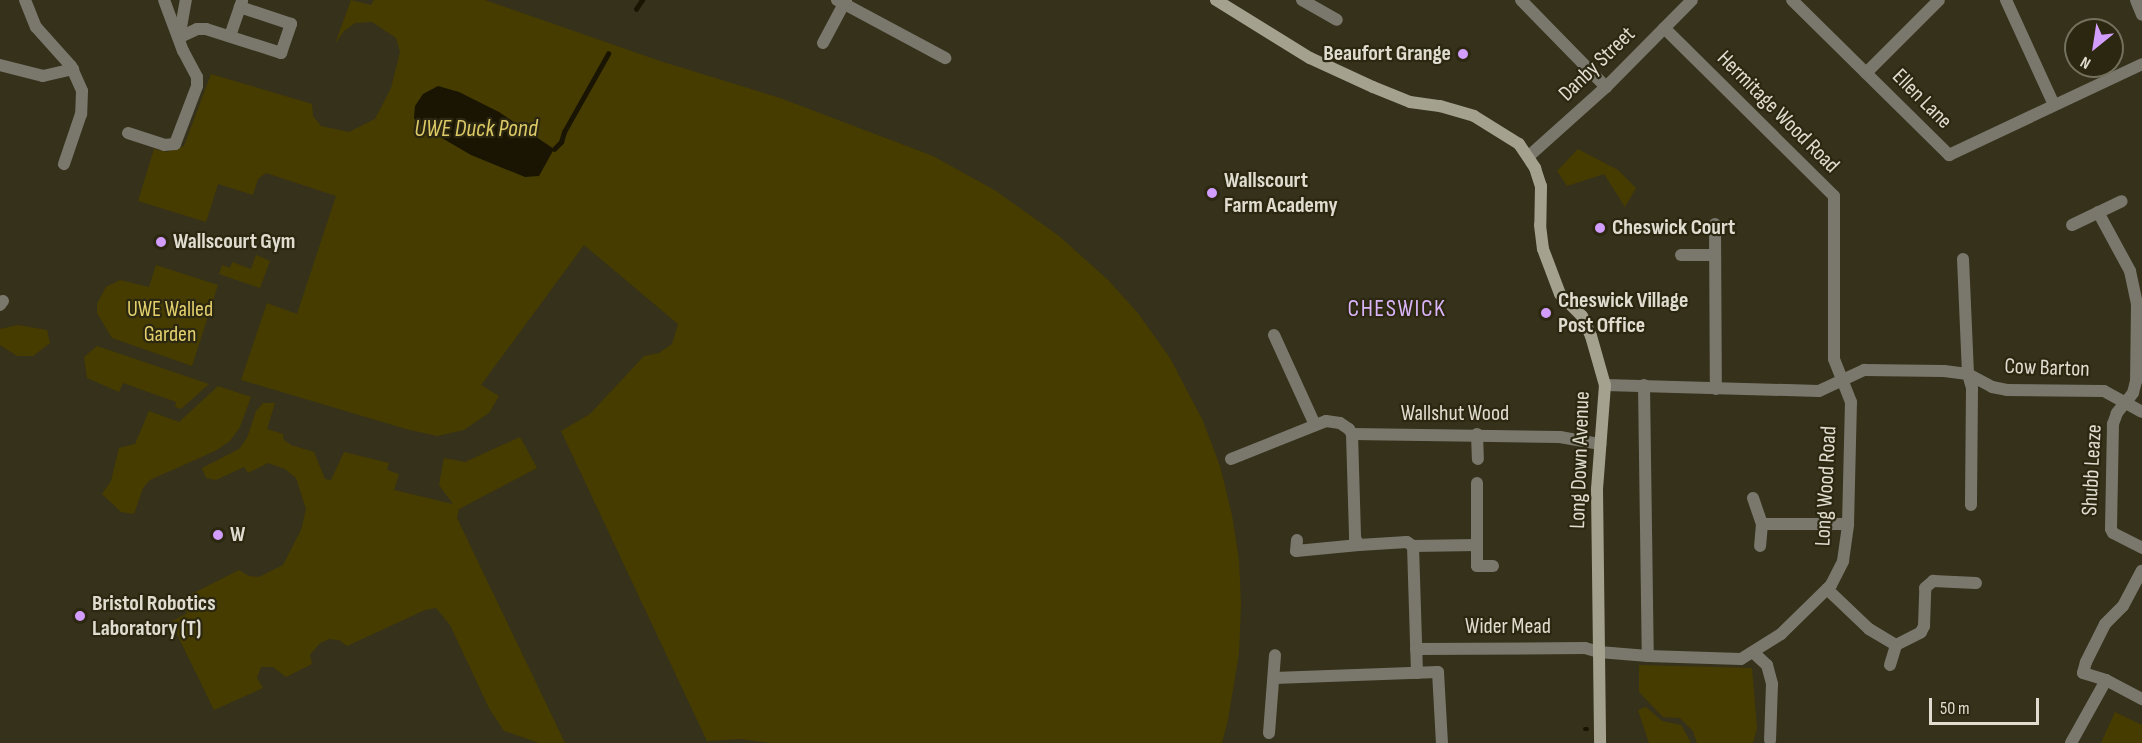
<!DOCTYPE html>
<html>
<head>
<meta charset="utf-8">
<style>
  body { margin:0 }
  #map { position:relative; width:2142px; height:743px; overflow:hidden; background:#35311a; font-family:"Sofia Sans Condensed",sans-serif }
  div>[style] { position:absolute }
  .green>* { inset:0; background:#473c00 }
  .water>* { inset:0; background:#191502 }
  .stream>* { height:4.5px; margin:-2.25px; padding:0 2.25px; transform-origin:2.25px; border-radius:2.25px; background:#191502 }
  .street>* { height:12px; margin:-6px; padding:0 6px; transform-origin:6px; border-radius:6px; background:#7a786d }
  .secondary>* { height:12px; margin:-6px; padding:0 6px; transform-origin:6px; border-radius:6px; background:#a4a18f }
  .dots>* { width:16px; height:16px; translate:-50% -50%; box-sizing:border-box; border:3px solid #2b2710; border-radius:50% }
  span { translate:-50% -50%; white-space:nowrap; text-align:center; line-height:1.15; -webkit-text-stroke:4.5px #2b2710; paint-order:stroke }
  .poi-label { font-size:22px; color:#e0ddd0; font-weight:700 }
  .right { translate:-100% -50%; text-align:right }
  .left { translate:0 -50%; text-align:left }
  .street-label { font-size:22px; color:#e0ddd0 }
  .park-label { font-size:22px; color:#e3d06d }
  .water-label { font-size:24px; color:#ddca67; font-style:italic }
  .neighbourhood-label { font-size:24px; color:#d9b4f8; letter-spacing:1.5px }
  .north { position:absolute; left:2064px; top:18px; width:60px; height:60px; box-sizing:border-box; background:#2b2710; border:2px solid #73705d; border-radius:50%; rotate:210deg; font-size:16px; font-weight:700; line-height:24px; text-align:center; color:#e0ddd0 }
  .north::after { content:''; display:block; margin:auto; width:21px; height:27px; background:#d29dfd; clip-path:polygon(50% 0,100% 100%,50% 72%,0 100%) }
  .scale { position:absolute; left:1929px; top:698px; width:110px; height:27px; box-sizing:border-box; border:3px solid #e0ddd0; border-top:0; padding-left:8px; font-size:18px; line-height:21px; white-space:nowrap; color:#e0ddd0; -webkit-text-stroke:4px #2b2710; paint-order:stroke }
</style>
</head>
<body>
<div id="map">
  <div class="green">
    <div style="clip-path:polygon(351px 0,371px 5px,374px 0,485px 0,660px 61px,780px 98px,933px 156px,996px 191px,1059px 236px,1108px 280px,1137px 312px,1170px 358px,1203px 421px,1220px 466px,1232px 515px,1239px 560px,1241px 604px,1239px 653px,1228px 720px,1222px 743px,770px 743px,741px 739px,707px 741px,561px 431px,590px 414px,644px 356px,659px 353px,672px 344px,678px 324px,584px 245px,481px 385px,499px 396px,489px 413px,464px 430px,437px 436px,406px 429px,241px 380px,267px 303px,297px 314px,336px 196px,266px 173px,258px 179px,253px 195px,218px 184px,206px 222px,138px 201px,154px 149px,167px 152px,184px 146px,211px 74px,312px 104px,313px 116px,321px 126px,349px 132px,375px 119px,391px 88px,400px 52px,396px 38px,372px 22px,355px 23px,344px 31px,335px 44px)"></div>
    <div style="clip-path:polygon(1578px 149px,1618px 170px,1636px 188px,1625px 207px,1604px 174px,1567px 186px,1557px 171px)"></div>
    <div style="clip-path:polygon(256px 255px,270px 261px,260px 288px,219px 274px,222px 265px,230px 268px,232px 262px,251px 269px)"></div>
    <div style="clip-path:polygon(156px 265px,218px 285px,192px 366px,112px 338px,97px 313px,97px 304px,106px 287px,120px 280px,149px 287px)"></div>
    <div style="clip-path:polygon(18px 325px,47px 330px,50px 343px,33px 356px,17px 356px,0 345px,0 329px)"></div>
    <div style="clip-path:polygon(97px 346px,209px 384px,181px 409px,175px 407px,176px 402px,123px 383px,119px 392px,87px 378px,84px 357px)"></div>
    <div style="clip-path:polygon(218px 386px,251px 397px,240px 427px,230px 441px,215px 451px,150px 480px,143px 488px,134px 514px,121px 512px,102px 494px,111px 481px,119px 448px,135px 444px,149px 411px,179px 422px)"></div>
    <div style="clip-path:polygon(263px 403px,275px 403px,267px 429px,283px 434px,284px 440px,291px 445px,314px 452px,325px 479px,331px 480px,344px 452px,389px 463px,387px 470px,399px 474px,394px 490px,453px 504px,439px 485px,444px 458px,465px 462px,520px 437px,537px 468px,459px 509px,457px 518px,565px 743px,539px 743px,504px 731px,489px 708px,450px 625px,436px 608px,425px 610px,347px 646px,339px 640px,329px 639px,319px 644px,310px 655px,312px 664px,286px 677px,273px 667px,261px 667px,257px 678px,263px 688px,214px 710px,171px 622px,187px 613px,180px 600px,239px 570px,249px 576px,259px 577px,283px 565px,301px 530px,306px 509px,296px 478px,285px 469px,268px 463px,248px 473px,244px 467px,216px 480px,206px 478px,202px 468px,239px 449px,247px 438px,256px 411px)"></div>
    <div style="clip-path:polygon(1639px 665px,1752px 668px,1757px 728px,1753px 743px,1697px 743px,1693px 731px,1680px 718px,1663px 717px,1639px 692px)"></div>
    <div style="clip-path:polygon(1646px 707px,1662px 721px,1681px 725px,1691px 743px,1649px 743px,1638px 710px)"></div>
    <div style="clip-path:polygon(2115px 712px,2142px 725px,2142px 743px,2101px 743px)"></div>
  </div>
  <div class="water">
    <div style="clip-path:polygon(438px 86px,459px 92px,499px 112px,554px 149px,539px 176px,525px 177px,471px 155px,418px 124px,414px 118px,415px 106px,423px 94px)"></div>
  </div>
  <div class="stream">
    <div style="left:636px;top:9px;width:11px;rotate:-56deg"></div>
    <div style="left:554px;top:149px;width:10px;rotate:-45deg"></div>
    <div style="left:561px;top:142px;width:10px;rotate:-73deg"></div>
    <div style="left:564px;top:132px;width:90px;rotate:-60.6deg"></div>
    <div style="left:1585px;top:729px;width:2px"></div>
  </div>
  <div class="street">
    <div style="left:25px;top:0;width:29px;rotate:68deg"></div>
    <div style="left:36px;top:27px;width:52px;rotate:48.1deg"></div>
    <div style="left:71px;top:66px;width:27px;rotate:66deg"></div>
    <div style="left:82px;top:91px;width:23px;rotate:92deg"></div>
    <div style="left:81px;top:114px;width:53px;rotate:108.8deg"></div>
    <div style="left:837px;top:0;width:123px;rotate:28.2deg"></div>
    <div style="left:1302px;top:0;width:40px;rotate:29.7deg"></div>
    <div style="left:1521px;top:0;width:122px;rotate:45.7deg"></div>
    <div style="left:1792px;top:0;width:221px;rotate:44.6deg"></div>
    <div style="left:1949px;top:155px;width:213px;rotate:-25.2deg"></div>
    <div style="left:2006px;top:0;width:115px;rotate:65.4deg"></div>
    <div style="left:2136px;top:0;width:16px;rotate:68deg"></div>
    <div style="left:180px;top:33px;width:34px;rotate:-80deg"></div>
    <div style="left:230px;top:36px;width:37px;rotate:-71deg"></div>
    <div style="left:180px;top:37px;width:19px;rotate:-25deg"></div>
    <div style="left:197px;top:29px;width:9px"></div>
    <div style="left:206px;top:29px;width:79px;rotate:17.7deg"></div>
    <div style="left:281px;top:53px;width:31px;rotate:-71deg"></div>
    <div style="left:291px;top:24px;width:54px;rotate:-161.6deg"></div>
    <div style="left:823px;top:43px;width:49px;rotate:-61.9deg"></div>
    <div style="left:0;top:65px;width:44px;rotate:14.3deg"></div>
    <div style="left:43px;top:76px;width:31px;rotate:-13deg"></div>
    <div style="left:1866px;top:73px;width:103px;rotate:-45deg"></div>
    <div style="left:128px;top:133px;width:38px;rotate:18deg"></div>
    <div style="left:164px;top:145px;width:11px;rotate:-5deg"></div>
    <div style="left:175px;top:144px;width:62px;rotate:-69.2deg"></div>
    <div style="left:197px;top:86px;width:9px;rotate:-90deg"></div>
    <div style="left:197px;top:77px;width:30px;rotate:-118deg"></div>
    <div style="left:183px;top:51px;width:54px;rotate:-110.4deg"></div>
    <div style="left:1529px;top:156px;width:103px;rotate:-41.9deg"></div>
    <div style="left:1606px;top:87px;width:122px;rotate:-45.3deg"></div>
    <div style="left:2098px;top:212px;width:67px;rotate:61.5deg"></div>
    <div style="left:2130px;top:271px;width:33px;rotate:78deg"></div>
    <div style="left:2137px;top:303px;width:78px;rotate:90.7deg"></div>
    <div style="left:2136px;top:381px;width:12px;rotate:104deg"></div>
    <div style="left:2133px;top:393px;width:26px;rotate:129deg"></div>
    <div style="left:2117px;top:413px;width:12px;rotate:110deg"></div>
    <div style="left:2113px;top:424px;width:105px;rotate:91.1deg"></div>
    <div style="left:2111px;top:529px;width:4px;rotate:63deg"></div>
    <div style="left:2113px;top:533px;width:33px;rotate:27deg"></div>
    <div style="left:1715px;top:224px;width:165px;rotate:89.7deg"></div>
    <div style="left:2072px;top:225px;width:55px;rotate:-25.6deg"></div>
    <div style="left:1681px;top:255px;width:34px"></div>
    <div style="left:1963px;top:259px;width:115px;rotate:87.5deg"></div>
    <div style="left:1968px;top:374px;width:15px;rotate:74deg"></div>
    <div style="left:1972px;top:388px;width:117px;rotate:90.5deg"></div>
    <div style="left:0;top:305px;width:5px;rotate:-53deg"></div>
    <div style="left:1274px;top:335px;width:99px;rotate:65.5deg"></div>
    <div style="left:1605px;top:385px;width:214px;rotate:1.6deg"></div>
    <div style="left:1819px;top:391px;width:50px;rotate:-25deg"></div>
    <div style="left:1864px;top:370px;width:80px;rotate:0.7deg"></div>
    <div style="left:1944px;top:371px;width:24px;rotate:7deg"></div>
    <div style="left:1968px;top:374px;width:27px;rotate:28deg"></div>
    <div style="left:1992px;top:387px;width:15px;rotate:11deg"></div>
    <div style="left:2007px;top:390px;width:97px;rotate:0.6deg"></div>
    <div style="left:2104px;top:391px;width:43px;rotate:28.9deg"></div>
    <div style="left:1644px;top:385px;width:271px;rotate:89.2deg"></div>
    <div style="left:1352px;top:434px;width:104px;rotate:88.3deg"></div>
    <div style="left:1355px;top:538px;width:8px;rotate:60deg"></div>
    <div style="left:1359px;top:545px;width:48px;rotate:-3.6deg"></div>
    <div style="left:1407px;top:542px;width:7px;rotate:34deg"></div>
    <div style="left:1413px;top:546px;width:127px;rotate:88.2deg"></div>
    <div style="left:1477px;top:434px;width:25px;rotate:88deg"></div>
    <div style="left:1231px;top:459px;width:102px;rotate:-21.8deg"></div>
    <div style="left:1326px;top:421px;width:14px;rotate:8deg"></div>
    <div style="left:1340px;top:423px;width:11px;rotate:34deg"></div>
    <div style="left:1349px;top:429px;width:6px;rotate:59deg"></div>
    <div style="left:1352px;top:434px;width:208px;rotate:0.8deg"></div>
    <div style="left:1560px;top:437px;width:41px;rotate:9.9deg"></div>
    <div style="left:1477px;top:483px;width:83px;rotate:90deg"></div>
    <div style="left:1477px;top:566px;width:16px"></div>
    <div style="left:1753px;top:498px;width:28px;rotate:71deg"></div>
    <div style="left:1762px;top:524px;width:22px;rotate:95deg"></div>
    <div style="left:1762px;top:524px;width:86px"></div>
    <div style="left:1297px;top:540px;width:11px;rotate:95deg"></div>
    <div style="left:1296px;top:551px;width:63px;rotate:-5.4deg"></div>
    <div style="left:1413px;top:546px;width:64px;rotate:-0.9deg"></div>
    <div style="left:1827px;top:589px;width:58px;rotate:43.6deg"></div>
    <div style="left:1869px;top:629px;width:31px;rotate:31deg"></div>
    <div style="left:1416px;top:649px;width:169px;rotate:-0.3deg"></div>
    <div style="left:1585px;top:648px;width:15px;rotate:16deg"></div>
    <div style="left:1599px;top:652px;width:49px;rotate:4.7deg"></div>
    <div style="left:1648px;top:656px;width:93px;rotate:1.8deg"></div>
    <div style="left:1741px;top:659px;width:47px;rotate:-32deg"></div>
    <div style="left:1781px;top:634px;width:70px;rotate:-44.4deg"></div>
    <div style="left:1831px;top:585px;width:27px;rotate:-63deg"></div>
    <div style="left:1843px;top:561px;width:37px;rotate:-82deg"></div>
    <div style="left:1848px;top:524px;width:122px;rotate:-88.6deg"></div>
    <div style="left:1851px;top:402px;width:46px;rotate:-111.6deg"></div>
    <div style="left:1834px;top:359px;width:163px;rotate:-90deg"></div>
    <div style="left:1834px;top:196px;width:239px;rotate:-135.3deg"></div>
    <div style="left:1754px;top:653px;width:18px;rotate:43deg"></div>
    <div style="left:1767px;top:665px;width:20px;rotate:75deg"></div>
    <div style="left:1772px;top:684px;width:56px;rotate:92deg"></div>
    <div style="left:1890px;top:665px;width:21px;rotate:-73deg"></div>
    <div style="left:1896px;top:645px;width:28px;rotate:-27deg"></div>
    <div style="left:1921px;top:632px;width:7px;rotate:-63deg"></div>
    <div style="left:1924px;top:626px;width:38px;rotate:-88deg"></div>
    <div style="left:1925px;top:588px;width:11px;rotate:-41deg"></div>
    <div style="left:1933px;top:581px;width:43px;rotate:2.7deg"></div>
    <div style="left:1274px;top:678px;width:164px;rotate:-2.1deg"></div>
    <div style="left:1438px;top:672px;width:71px;rotate:86.8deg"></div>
    <div style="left:2106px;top:680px;width:41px;rotate:27.8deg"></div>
    <div style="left:1269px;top:733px;width:78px;rotate:-85.6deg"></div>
    <div style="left:2071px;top:743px;width:72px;rotate:-60.9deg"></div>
    <div style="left:2106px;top:680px;width:24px;rotate:-163deg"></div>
    <div style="left:2083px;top:673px;width:11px;rotate:-75deg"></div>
    <div style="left:2086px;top:662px;width:42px;rotate:-63.4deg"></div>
    <div style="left:2105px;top:624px;width:25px;rotate:-45deg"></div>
    <div style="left:2123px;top:606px;width:40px;rotate:-62deg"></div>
  </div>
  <div class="secondary">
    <div style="left:1216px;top:0;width:110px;rotate:31.7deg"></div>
    <div style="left:1310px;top:58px;width:69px;rotate:24.7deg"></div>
    <div style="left:1373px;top:87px;width:40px;rotate:22deg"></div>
    <div style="left:1410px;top:102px;width:30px;rotate:8deg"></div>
    <div style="left:1440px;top:106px;width:35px;rotate:16deg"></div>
    <div style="left:1474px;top:116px;width:53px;rotate:31.9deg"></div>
    <div style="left:1519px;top:144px;width:29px;rotate:56deg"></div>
    <div style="left:1535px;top:168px;width:19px;rotate:72deg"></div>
    <div style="left:1541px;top:186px;width:39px;rotate:91deg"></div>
    <div style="left:1540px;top:225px;width:24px;rotate:83deg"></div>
    <div style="left:1543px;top:249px;width:48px;rotate:69.3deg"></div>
    <div style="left:1560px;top:294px;width:31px;rotate:45deg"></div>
    <div style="left:1582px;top:316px;width:22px;rotate:66deg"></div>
    <div style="left:1591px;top:336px;width:51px;rotate:74.1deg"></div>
    <div style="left:1605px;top:385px;width:104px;rotate:94.4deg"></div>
    <div style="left:1597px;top:489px;width:254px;rotate:89.3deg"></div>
  </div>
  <div class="dots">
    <div style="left:1463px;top:54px;background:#d29dfd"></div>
    <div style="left:1212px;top:193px;background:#d29dfd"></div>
    <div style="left:1600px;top:228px;background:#d29dfd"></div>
    <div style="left:161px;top:242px;background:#d29dfd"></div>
    <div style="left:1546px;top:313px;background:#d29dfd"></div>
    <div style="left:218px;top:535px;background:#d29dfd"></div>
    <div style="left:80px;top:616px;background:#d29dfd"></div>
  </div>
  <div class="poi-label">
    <span class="right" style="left:1451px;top:54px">Beaufort Grange</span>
    <span class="left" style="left:1224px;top:193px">Wallscourt<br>Farm Academy</span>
    <span class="left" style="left:1612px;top:228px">Cheswick Court</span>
    <span class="left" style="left:173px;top:242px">Wallscourt Gym</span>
    <span class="left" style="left:1558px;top:313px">Cheswick Village<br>Post Office</span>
    <span class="left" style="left:230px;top:535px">W</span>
    <span class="left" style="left:92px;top:616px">Bristol Robotics<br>Laboratory (T)</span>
  </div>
  <div class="street-label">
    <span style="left:1597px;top:64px;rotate:-44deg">Danby Street</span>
    <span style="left:1922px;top:99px;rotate:45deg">Ellen Lane</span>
    <span style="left:1778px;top:112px;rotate:45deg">Hermitage Wood Road</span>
    <span style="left:2047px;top:368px;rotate:2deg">Cow Barton</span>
    <span style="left:1455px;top:414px">Wallshut Wood</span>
    <span style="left:1580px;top:460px;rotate:-88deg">Long Down Avenue</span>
    <span style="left:2092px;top:470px;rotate:-87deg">Shubb Leaze</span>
    <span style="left:1826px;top:486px;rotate:-87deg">Long Wood Road</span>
    <span style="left:1508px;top:627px">Wider Mead</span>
  </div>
  <div class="park-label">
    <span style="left:170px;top:322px">UWE Walled<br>Garden</span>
  </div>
  <div class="water-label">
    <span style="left:476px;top:129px">UWE Duck Pond</span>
  </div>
  <div class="neighbourhood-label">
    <span style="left:1397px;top:309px">CHESWICK</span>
  </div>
  <div class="north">N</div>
  <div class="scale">50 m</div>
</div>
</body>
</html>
